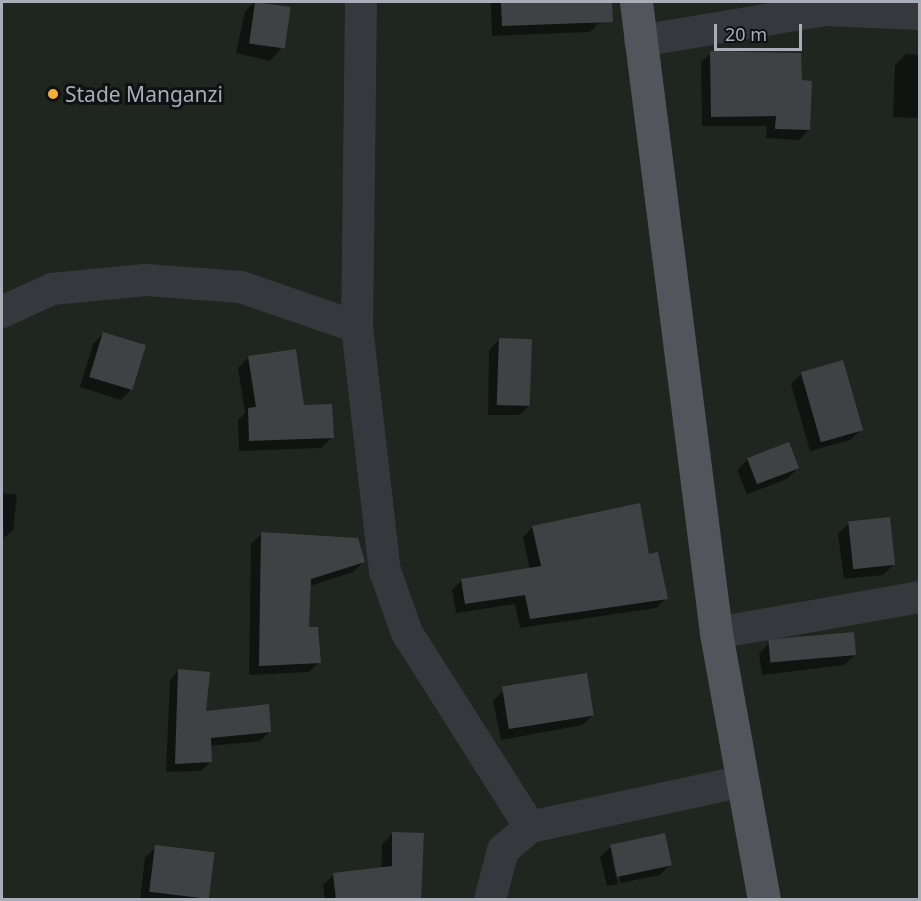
<!DOCTYPE html>
<html>
<head>
<meta charset="utf-8">
<style>
  body { margin:0 }
  #map { position:relative; width:921px; height:901px; overflow:hidden; background:#161618; font-family:"Noto Sans",sans-serif }
  div>[style] { position:absolute }
  .green>* { inset:0; background:#1e261f; transform-origin:0 0 }
  .shadow>* { inset:0; background:#0007 }
  .building>* { inset:0; background:#404145; transform-origin:0 0 }
  .minor>* { height:32px; margin:-16px; padding:0 16px; transform-origin:16px; border-radius:16px; background:#37383d }
  .major>* { height:33px; margin:-16.5px; padding:0 16.5px; transform-origin:16.5px; border-radius:16.5px; background:#53555c }
  .dots>* { width:16px; height:16px; translate:-50% -50%; box-sizing:border-box; border:3px solid #111113; border-radius:50% }
  span { translate:-50% -50%; white-space:nowrap; text-align:center; line-height:1.15; -webkit-text-stroke:6px #111113; paint-order:stroke }
  .poi-label { font-size:21px; color:#a8adb8 }
  .left { translate:0 -50%; text-align:left }
  .frame { position:absolute; inset:0; border:3px solid #a8adb8; pointer-events:none }
  .scale { position:absolute; left:714px; top:24px; width:88px; height:27px; box-sizing:border-box; border:3px solid #a8adb8; border-top:0; padding-left:8px; font-size:18px; line-height:21px; white-space:nowrap; color:#a8adb8; -webkit-text-stroke:4px #111113; paint-order:stroke }
</style>
</head>
<body>
<div id="map">
  <div class="green">
    <div style="left:2px;top:2px;width:917px;height:898px"></div>
  </div>
  <div class="shadow">
    <div style="clip-path:polygon(255px 2px,289px 8px,280px 50px,270px 61px,236px 53px,245px 11px)"></div>
    <div style="clip-path:polygon(491px 2px,600px 2px,601px 21px,590px 32px,492px 36px)"></div>
    <div style="clip-path:polygon(711px 53px,800px 82px,809px 130px,799px 140px,766px 138px,767px 126px,702px 126px,701px 62px)"></div>
    <div style="clip-path:polygon(906px 54px,920px 55px,920px 118px,893px 117px,895px 65px)"></div>
    <div style="clip-path:polygon(103px 334px,131px 389px,121px 400px,80px 387px,93px 344px)"></div>
    <div style="clip-path:polygon(499px 340px,530px 405px,519px 415px,488px 415px,489px 350px)"></div>
    <div style="clip-path:polygon(249px 357px,332px 437px,321px 448px,239px 451px,238px 420px,245px 413px,238px 368px)"></div>
    <div style="clip-path:polygon(802px 373px,861px 430px,850px 440px,810px 451px,791px 384px)"></div>
    <div style="clip-path:polygon(748px 459px,798px 468px,787px 479px,747px 494px,737px 470px)"></div>
    <div style="clip-path:polygon(2px 493px,17px 495px,13px 530px,4px 538px)"></div>
    <div style="clip-path:polygon(849px 523px,894px 564px,883px 575px,844px 579px,838px 534px)"></div>
    <div style="clip-path:polygon(533px 527px,648px 556px,666px 598px,656px 608px,520px 628px,515px 604px,456px 613px,452px 590px,462px 580px,530px 570px,523px 537px)"></div>
    <div style="clip-path:polygon(262px 533px,363px 562px,353px 572px,310px 586px,307px 629px,319px 662px,309px 672px,249px 675px,251px 544px)"></div>
    <div style="clip-path:polygon(769px 643px,855px 655px,844px 665px,762px 675px,759px 654px)"></div>
    <div style="clip-path:polygon(179px 670px,204px 713px,270px 731px,260px 741px,210px 746px,211px 761px,201px 771px,166px 772px,170px 680px)"></div>
    <div style="clip-path:polygon(504px 690px,593px 715px,582px 725px,501px 740px,493px 701px)"></div>
    <div style="clip-path:polygon(393px 833px,422px 835px,381px 880px,382px 844px)"></div>
    <div style="clip-path:polygon(156px 847px,213px 854px,208px 900px,140px 900px,145px 858px)"></div>
    <div style="clip-path:polygon(611px 847px,670px 864px,660px 875px,621px 883px,610px 852px,618px 884px,607px 886px,600px 857px)"></div>
    <div style="clip-path:polygon(334px 874px,374px 900px,325px 900px,323px 885px)"></div>
  </div>
  <div class="building">
    <div style="left:255px;top:2px;width:36px;height:42px;rotate:8deg"></div>
    <div style="clip-path:polygon(501px 2px,612px 2px,613px 22px,502px 26px)"></div>
    <div style="clip-path:polygon(710px 51px,801px 53px,802px 80px,812px 81px,810px 130px,775px 129px,776px 116px,711px 117px)"></div>
    <div style="left:103px;top:332px;width:45px;height:47px;rotate:17deg"></div>
    <div style="left:499px;top:338px;width:33px;height:67px;rotate:2deg"></div>
    <div style="clip-path:polygon(296px 349px,304px 405px,332px 404px,334px 438px,249px 441px,248px 408px,256px 407px,248px 356px)"></div>
    <div style="left:843px;top:360px;width:73px;height:44px;rotate:74deg"></div>
    <div style="left:789px;top:442px;width:28px;height:45px;rotate:69deg"></div>
    <div style="clip-path:polygon(640px 503px,649px 554px,658px 552px,668px 599px,530px 619px,525px 595px,465px 604px,461px 579px,541px 566px,532px 526px)"></div>
    <div style="left:890px;top:517px;width:48px;height:42px;rotate:84deg"></div>
    <div style="clip-path:polygon(261px 532px,358px 538px,365px 562px,311px 579px,309px 627px,318px 627px,321px 663px,259px 666px)"></div>
    <div style="left:854px;top:632px;width:23px;height:86px;rotate:85deg"></div>
    <div style="clip-path:polygon(178px 669px,210px 672px,206px 711px,269px 704px,271px 732px,211px 738px,212px 762px,175px 764px)"></div>
    <div style="left:587px;top:673px;width:43px;height:86px;rotate:81deg"></div>
    <div style="clip-path:polygon(392px 832px,424px 833px,421px 900px,336px 900px,333px 873px,392px 866px)"></div>
    <div style="left:665px;top:833px;width:33px;height:56px;rotate:78deg"></div>
    <div style="left:155px;top:845px;width:60px;height:47px;rotate:7deg"></div>
  </div>
  <div class="minor">
    <div style="left:361px;top:2px;width:325px;rotate:90.7deg"></div>
    <div style="left:357px;top:327px;width:246px;rotate:83.5deg"></div>
    <div style="left:385px;top:571px;width:66px;rotate:70.5deg"></div>
    <div style="left:407px;top:633px;width:230px;rotate:57.6deg"></div>
    <div style="left:530px;top:827px;width:215px;rotate:-12.1deg"></div>
    <div style="left:640px;top:41px;width:188px;rotate:-9.5deg"></div>
    <div style="left:825px;top:10px;width:95px;rotate:2.4deg"></div>
    <div style="left:2px;top:312px;width:55px;rotate:-24.7deg"></div>
    <div style="left:52px;top:289px;width:94px;rotate:-5.5deg"></div>
    <div style="left:146px;top:280px;width:95px;rotate:4.2deg"></div>
    <div style="left:241px;top:287px;width:123px;rotate:19deg"></div>
    <div style="left:716px;top:633px;width:207px;rotate:-10deg"></div>
    <div style="left:490px;top:900px;width:52px;rotate:-75.4deg"></div>
    <div style="left:503px;top:850px;width:35px;rotate:-40deg"></div>
  </div>
  <div class="major">
    <div style="left:636px;top:2px;width:636px;rotate:82.77deg"></div>
    <div style="left:716px;top:633px;width:271px;rotate:79.8deg"></div>
  </div>
  <div class="dots">
    <div style="left:53px;top:94px;background:#f2b134"></div>
  </div>
  <div class="poi-label">
    <span class="left" style="left:65px;top:94px">Stade Manganzi</span>
  </div>
  <div class="frame"></div>
  <div class="scale">20 m</div>
</div>
</body>
</html>
